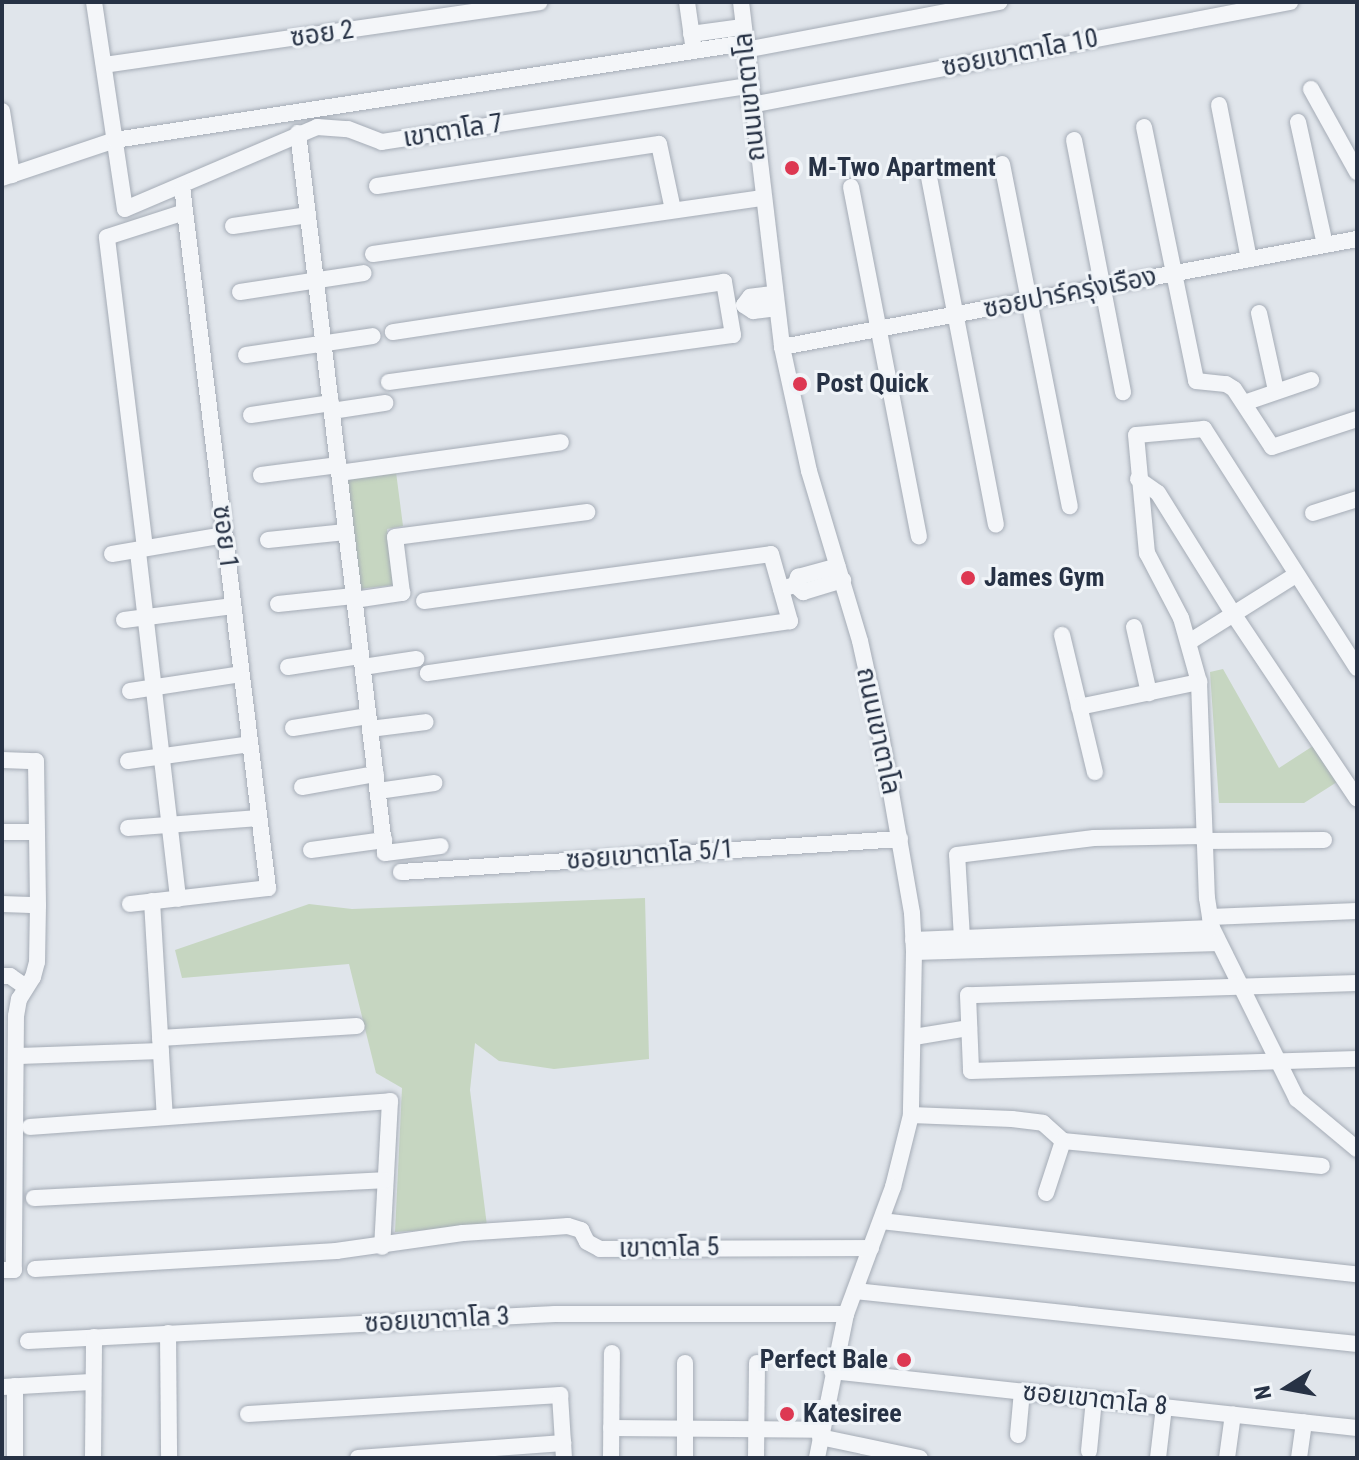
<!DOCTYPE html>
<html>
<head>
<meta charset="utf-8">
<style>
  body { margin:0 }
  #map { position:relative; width:1359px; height:1460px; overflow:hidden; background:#e0e5eb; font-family:"Roboto Condensed","Noto Sans Thai",sans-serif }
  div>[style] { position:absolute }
  .green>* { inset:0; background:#c6d6c1 }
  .roads { filter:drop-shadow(0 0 2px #a5acb6) drop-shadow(0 0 2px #a5acb6) }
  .minor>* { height:16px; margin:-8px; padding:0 8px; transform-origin:8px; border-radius:8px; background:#f4f6f9 }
  .dots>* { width:22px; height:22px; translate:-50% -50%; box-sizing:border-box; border:4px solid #f0f4f8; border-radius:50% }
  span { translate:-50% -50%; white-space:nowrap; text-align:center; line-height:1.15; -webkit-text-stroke:6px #f0f4f8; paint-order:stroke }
  .street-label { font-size:26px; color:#273245 }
  .poi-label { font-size:26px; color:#273245; font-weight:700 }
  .left { translate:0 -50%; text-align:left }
  .right { translate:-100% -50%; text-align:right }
  .frame { position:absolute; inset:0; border:4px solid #273245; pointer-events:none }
  .north { position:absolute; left:1247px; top:1348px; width:80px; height:80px; -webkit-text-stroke:6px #f0f4f8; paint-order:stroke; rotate:259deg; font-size:22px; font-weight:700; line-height:32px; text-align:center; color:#273245 }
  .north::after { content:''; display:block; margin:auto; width:28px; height:36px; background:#273245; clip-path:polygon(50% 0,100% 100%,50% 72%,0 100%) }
</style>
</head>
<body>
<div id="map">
  <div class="green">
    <div style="clip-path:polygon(396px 472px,403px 526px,387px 529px,393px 585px,359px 589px,347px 478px)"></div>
    <div style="clip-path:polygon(1223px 669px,1279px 768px,1313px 746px,1337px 782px,1304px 803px,1219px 803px,1210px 672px)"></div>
    <div style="clip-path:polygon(645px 898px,649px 1059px,554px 1069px,499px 1061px,475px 1043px,470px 1090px,487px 1226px,395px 1232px,402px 1088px,376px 1073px,349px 964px,182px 978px,175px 950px,309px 904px,352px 909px)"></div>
  </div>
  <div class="roads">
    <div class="minor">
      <div style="left:94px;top:2px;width:209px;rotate:81.5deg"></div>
      <div style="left:125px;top:209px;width:209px;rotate:-23.1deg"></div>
      <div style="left:317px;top:127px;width:31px;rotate:4deg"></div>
      <div style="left:348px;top:129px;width:36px;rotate:21deg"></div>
      <div style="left:382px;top:142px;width:371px;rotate:-8.7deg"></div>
      <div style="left:687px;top:2px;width:42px;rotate:81.9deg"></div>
      <div style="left:741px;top:2px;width:347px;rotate:83.2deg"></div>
      <div style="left:782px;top:347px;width:127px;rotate:77.7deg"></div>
      <div style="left:809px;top:471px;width:177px;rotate:73.3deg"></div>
      <div style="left:860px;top:641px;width:102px;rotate:77.6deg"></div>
      <div style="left:882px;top:741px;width:175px;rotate:80.1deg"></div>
      <div style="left:912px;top:913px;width:39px;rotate:87deg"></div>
      <div style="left:914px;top:952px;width:163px;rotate:91.1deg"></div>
      <div style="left:911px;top:1115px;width:74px;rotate:104deg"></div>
      <div style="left:893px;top:1187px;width:135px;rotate:110.3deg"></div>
      <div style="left:846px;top:1314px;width:147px;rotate:101.4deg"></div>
      <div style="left:691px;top:34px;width:52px;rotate:-7.7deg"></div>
      <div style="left:745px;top:50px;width:259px;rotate:-10.7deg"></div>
      <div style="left:104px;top:65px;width:440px;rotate:-8.2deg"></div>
      <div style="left:1311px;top:89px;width:95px;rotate:61deg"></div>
      <div style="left:751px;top:105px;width:549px;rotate:-10.82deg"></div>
      <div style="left:1219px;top:105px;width:157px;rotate:79deg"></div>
      <div style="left:2px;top:111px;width:65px;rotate:81.1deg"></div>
      <div style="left:1298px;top:122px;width:126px;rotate:77.6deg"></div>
      <div style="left:1144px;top:127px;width:259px;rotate:78.4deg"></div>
      <div style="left:1196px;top:381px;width:30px;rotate:6deg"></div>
      <div style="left:1226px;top:384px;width:9px;rotate:32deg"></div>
      <div style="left:1234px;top:389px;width:69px;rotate:56.8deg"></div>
      <div style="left:1272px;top:447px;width:89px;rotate:-18.2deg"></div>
      <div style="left:298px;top:133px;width:725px;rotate:83.11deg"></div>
      <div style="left:385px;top:853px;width:56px;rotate:-7.1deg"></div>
      <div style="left:1074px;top:140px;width:257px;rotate:79deg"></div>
      <div style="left:1002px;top:164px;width:349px;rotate:78.8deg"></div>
      <div style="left:928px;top:172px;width:359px;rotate:79.1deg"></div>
      <div style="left:2px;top:178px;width:119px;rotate:-18.6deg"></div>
      <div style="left:115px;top:140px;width:637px;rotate:-8.75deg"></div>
      <div style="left:377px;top:186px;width:285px;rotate:-8.5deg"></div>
      <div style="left:659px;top:144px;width:67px;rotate:78deg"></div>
      <div style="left:851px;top:187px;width:356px;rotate:79deg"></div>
      <div style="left:233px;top:226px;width:76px;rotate:-8.3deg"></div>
      <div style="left:373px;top:254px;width:392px;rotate:-8.2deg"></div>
      <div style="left:240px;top:292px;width:125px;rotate:-8.7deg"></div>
      <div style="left:773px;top:294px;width:23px;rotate:173deg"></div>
      <div style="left:750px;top:297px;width:10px;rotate:127deg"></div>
      <div style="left:744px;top:305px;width:11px;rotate:34deg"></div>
      <div style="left:753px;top:311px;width:23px;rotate:-7deg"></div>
      <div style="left:1259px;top:313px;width:79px;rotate:77.6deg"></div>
      <div style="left:782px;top:347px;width:585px;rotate:-10.64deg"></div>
      <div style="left:246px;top:355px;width:128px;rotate:-8.5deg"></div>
      <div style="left:389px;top:382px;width:347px;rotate:-7.8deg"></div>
      <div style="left:733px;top:335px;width:54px;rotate:-99.6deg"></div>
      <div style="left:724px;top:282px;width:335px;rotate:171.4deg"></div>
      <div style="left:1244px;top:403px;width:71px;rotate:-18.9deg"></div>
      <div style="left:332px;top:411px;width:54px;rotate:-8.6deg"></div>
      <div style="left:251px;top:415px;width:81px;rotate:-8.5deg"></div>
      <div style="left:339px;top:473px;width:224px;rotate:-7.9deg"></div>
      <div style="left:261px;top:475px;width:78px;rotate:-7.4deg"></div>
      <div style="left:1138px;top:479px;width:24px;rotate:35deg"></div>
      <div style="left:1158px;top:493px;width:144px;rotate:58.1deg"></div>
      <div style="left:1234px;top:615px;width:221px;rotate:56.2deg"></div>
      <div style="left:1313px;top:513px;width:46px;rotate:-17.7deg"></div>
      <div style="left:268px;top:540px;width:78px;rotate:-5.9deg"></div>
      <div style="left:145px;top:548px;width:313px;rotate:-97deg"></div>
      <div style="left:107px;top:237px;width:82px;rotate:-17.8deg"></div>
      <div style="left:138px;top:552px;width:349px;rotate:83.4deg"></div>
      <div style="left:112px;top:554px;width:114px;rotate:-9.6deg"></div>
      <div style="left:795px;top:585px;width:11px;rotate:41deg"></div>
      <div style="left:803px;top:592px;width:42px;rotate:-16.7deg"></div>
      <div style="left:781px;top:589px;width:15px;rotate:-16deg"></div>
      <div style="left:795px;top:585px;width:9px;rotate:-69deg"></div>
      <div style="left:798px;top:577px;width:41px;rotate:-15.4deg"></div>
      <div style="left:354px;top:600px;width:49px;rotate:-8.3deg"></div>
      <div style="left:402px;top:593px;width:56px;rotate:-97.1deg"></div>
      <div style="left:395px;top:537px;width:194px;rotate:-7.4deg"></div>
      <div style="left:424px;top:601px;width:350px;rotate:-7.7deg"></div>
      <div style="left:771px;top:554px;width:70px;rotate:74.2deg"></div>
      <div style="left:790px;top:621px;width:366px;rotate:171.8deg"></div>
      <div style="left:278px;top:604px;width:76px;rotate:-6deg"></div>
      <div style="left:124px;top:620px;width:110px;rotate:-7.3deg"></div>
      <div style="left:1134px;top:627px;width:68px;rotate:77.2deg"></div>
      <div style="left:1062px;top:635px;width:141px;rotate:76.5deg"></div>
      <div style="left:1189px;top:642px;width:126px;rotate:-32.1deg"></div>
      <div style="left:288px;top:667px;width:74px;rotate:-8.6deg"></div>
      <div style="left:363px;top:667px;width:54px;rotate:-8.6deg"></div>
      <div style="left:1357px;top:668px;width:284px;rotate:-122.6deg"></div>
      <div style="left:1204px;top:429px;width:68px;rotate:175deg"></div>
      <div style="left:1136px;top:435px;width:119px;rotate:84.7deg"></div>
      <div style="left:1147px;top:553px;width:73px;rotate:62.4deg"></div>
      <div style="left:1181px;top:618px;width:66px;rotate:74.3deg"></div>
      <div style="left:1199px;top:682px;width:216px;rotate:87.9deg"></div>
      <div style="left:1207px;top:898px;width:30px;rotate:81deg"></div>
      <div style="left:1212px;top:928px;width:191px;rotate:63.6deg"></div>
      <div style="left:1297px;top:1099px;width:78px;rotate:39.8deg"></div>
      <div style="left:130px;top:691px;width:112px;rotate:-8.7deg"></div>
      <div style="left:1079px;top:707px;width:123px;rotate:-11.8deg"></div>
      <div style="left:293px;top:728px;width:76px;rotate:-9.1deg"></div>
      <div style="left:370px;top:729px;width:56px;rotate:-7.1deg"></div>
      <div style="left:2px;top:760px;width:34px;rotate:2deg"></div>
      <div style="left:36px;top:761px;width:144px;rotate:89.2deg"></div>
      <div style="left:38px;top:905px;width:57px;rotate:91deg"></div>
      <div style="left:37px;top:962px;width:16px;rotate:105deg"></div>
      <div style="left:33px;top:977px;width:26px;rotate:122deg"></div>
      <div style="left:19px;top:999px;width:17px;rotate:100deg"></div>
      <div style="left:16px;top:1016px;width:254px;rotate:90.5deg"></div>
      <div style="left:14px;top:1270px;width:12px;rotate:180deg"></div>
      <div style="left:128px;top:761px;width:123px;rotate:-7.9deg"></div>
      <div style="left:302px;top:787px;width:75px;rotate:-10deg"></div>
      <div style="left:378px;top:791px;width:57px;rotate:-8.1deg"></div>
      <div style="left:128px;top:828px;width:131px;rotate:-4.4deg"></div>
      <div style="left:2px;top:832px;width:35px"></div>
      <div style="left:1204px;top:841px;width:120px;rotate:-0.5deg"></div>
      <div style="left:311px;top:850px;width:74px;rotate:-7.8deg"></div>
      <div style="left:401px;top:872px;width:500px;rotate:-3.78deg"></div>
      <div style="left:152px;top:901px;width:216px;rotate:86.6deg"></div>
      <div style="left:2px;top:904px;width:36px;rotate:2deg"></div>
      <div style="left:130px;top:904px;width:139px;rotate:-6.6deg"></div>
      <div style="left:268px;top:888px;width:706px;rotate:-96.99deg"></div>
      <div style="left:1210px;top:917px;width:147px;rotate:-2.3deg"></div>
      <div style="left:962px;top:938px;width:83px;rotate:-93.4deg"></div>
      <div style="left:957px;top:855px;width:138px;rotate:-7.1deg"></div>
      <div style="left:1094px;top:838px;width:110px;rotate:-1deg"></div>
      <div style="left:913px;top:940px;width:299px;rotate:-2.3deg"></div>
      <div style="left:914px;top:952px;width:305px;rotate:-1.7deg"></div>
      <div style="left:2px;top:976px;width:8px"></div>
      <div style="left:10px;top:976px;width:19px;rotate:35deg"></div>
      <div style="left:1357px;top:983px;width:389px;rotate:178.2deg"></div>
      <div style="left:968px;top:995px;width:76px;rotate:87.7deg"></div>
      <div style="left:971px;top:1071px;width:386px;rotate:-1.8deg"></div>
      <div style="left:914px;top:1037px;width:56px;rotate:-9.3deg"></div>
      <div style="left:160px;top:1038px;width:197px;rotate:-3.5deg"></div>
      <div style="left:19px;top:1056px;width:142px;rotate:-2deg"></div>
      <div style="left:911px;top:1115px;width:101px;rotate:2.3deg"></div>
      <div style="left:1012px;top:1119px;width:31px;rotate:7deg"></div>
      <div style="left:1043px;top:1123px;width:27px;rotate:42deg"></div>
      <div style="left:1063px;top:1141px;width:260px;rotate:5.5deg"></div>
      <div style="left:30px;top:1127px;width:361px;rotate:-4.1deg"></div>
      <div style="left:390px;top:1101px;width:146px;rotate:93.1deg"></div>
      <div style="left:1046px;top:1193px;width:55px;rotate:-71.9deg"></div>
      <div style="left:34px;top:1198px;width:351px;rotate:-2.9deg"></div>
      <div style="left:881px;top:1221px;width:479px;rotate:6.4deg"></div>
      <div style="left:35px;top:1269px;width:302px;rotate:-3.4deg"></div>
      <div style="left:336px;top:1251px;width:128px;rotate:-8.1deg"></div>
      <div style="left:463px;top:1233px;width:105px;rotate:-3.8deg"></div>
      <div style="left:568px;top:1226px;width:14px;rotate:17deg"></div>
      <div style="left:581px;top:1230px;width:13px;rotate:63deg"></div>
      <div style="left:587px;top:1242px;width:15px;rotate:28deg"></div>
      <div style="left:600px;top:1249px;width:271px;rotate:-0.2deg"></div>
      <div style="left:855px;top:1291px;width:505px;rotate:6.03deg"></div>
      <div style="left:168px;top:1333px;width:125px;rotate:89.5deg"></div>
      <div style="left:28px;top:1341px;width:528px;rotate:-2.93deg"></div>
      <div style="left:555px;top:1314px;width:291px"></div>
      <div style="left:685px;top:1363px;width:95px;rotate:90deg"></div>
      <div style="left:832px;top:1371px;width:528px;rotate:6.2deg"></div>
      <div style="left:15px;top:1386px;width:72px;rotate:90deg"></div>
      <div style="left:2px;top:1387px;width:90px;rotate:-3.2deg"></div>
      <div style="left:248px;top:1414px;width:313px;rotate:-3.5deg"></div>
      <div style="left:560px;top:1395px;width:63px;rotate:86.4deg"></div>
      <div style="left:611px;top:1428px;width:210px;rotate:0.5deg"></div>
      <div style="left:1018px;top:1435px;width:44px;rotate:-84.8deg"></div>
      <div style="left:820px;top:1437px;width:102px;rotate:11.9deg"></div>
      <div style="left:1089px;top:1451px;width:52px;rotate:-84.5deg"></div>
      <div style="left:93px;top:1458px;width:121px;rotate:-89.5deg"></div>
      <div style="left:358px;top:1458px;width:206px;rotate:-4.2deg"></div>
      <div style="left:611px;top:1458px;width:105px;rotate:-89.5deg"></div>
      <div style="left:756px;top:1458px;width:95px;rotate:-89.4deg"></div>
      <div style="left:1158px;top:1458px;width:51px;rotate:-83.3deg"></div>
      <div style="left:1227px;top:1458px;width:44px;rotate:-82.2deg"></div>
      <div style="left:1299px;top:1458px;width:36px;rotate:-82deg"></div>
    </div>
  </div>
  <div class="dots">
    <div style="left:792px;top:168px;background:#dd3852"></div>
    <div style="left:800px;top:384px;background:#dd3852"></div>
    <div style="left:968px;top:578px;background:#dd3852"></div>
    <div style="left:904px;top:1360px;background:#dd3852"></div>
    <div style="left:787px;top:1414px;background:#dd3852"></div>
  </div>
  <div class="street-label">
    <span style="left:322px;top:34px;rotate:-8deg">ซอย 2</span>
    <span style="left:1020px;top:53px;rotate:-11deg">ซอยเขาตาโล 10</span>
    <span style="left:750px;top:97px;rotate:-96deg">ถนนเขาตาโล</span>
    <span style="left:453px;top:131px;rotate:-9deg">เขาตาโล 7</span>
    <span style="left:1070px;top:293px;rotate:-11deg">ซอยปาร์ครุ่งเรือง</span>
    <span style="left:225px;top:537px;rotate:83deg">ซอย 1</span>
    <span style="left:878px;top:731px;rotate:78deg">ถนนเขาตาโล</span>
    <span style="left:650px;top:855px;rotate:-4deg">ซอยเขาตาโล 5/1</span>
    <span style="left:669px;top:1248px;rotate:-1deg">เขาตาโล 5</span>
    <span style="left:437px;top:1320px;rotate:-3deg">ซอยเขาตาโล 3</span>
    <span style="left:1095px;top:1399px;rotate:6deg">ซอยเขาตาโล 8</span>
  </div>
  <div class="poi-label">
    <span class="left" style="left:808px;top:168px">M-Two Apartment</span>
    <span class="left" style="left:816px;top:384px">Post Quick</span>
    <span class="left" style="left:984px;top:578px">James Gym</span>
    <span class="right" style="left:888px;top:1360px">Perfect Bale</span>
    <span class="left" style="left:803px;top:1414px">Katesiree</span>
  </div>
  <div class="frame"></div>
  <div class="north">N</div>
</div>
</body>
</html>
